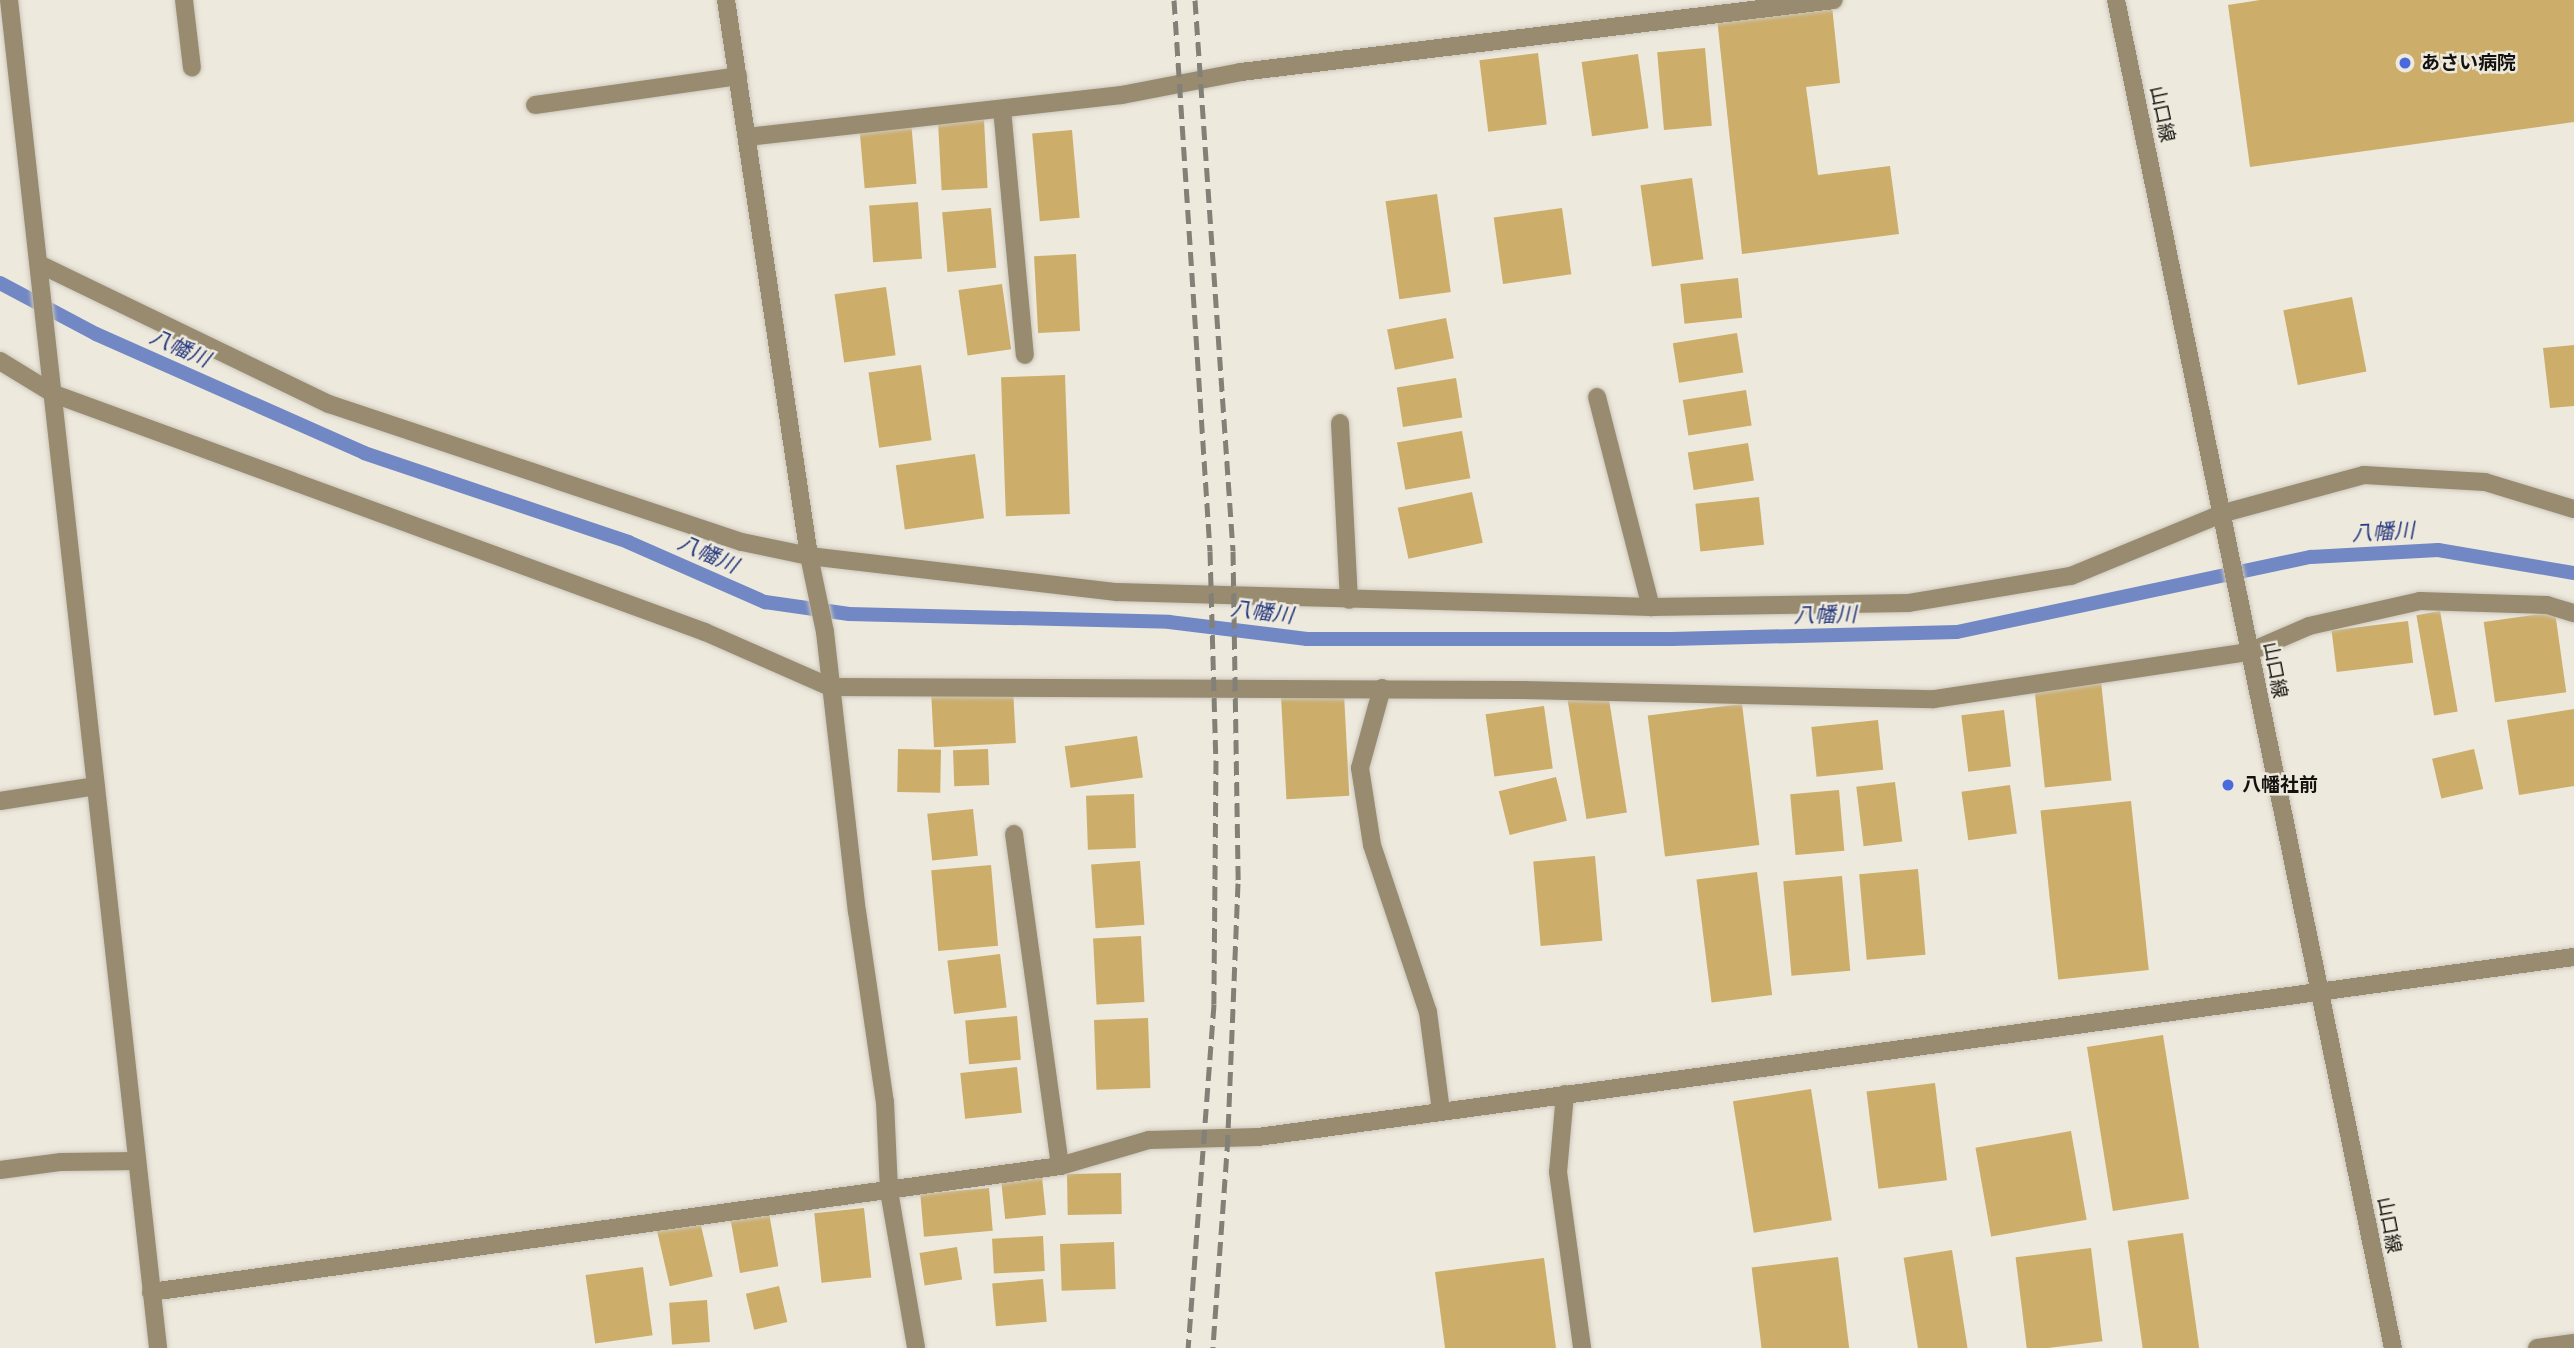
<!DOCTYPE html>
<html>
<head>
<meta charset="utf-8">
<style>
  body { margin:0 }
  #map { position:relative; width:2574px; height:1348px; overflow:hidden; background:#eee9dd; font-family:Figtree,"Noto Sans JP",sans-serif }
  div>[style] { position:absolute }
  .stream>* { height:14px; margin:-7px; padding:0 7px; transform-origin:7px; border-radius:7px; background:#7288c4 }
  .building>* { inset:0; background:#ccad6a; transform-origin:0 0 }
  .roads { filter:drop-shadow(0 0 2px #cbc7bc) drop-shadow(0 0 2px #cbc7bc) }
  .minor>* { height:18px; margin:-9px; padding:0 9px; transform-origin:9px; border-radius:9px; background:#988b70 }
  .rail>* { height:5px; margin-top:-2.5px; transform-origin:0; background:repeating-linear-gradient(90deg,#838078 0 14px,transparent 0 21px) }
  .dots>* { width:19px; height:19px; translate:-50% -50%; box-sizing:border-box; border:4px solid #eee9dd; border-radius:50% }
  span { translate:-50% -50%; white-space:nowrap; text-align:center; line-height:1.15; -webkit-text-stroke:5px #eee9dd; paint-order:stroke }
  .poi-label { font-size:19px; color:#14120e; font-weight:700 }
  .left { translate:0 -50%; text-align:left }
  .street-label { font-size:19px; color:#14120e }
  .water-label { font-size:21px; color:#24387f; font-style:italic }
</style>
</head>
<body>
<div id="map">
  <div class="stream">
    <div style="left:0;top:283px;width:109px;rotate:28deg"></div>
    <div style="left:96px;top:334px;width:293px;rotate:23.9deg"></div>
    <div style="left:364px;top:453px;width:279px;rotate:18.6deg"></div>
    <div style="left:628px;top:542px;width:150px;rotate:23.7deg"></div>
    <div style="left:765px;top:602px;width:85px;rotate:8.1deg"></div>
    <div style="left:849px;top:614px;width:320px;rotate:1.4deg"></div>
    <div style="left:1169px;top:622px;width:139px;rotate:7deg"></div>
    <div style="left:1307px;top:639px;width:364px"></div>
    <div style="left:1671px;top:639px;width:286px;rotate:-1.4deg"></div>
    <div style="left:1957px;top:632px;width:362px;rotate:-12deg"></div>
    <div style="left:2311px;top:557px;width:127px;rotate:-3.2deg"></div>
    <div style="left:2438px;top:550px;width:138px;rotate:9.6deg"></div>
  </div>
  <div class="building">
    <div style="clip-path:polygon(2260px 0,2574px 0,2574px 122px,2250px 167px,2228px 5px)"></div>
    <div style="clip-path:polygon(1832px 6px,1840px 83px,1806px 87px,1818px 175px,1890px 166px,1899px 234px,1742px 254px,1717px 18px)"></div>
    <div style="left:1705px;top:48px;width:78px;height:48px;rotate:85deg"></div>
    <div style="left:1538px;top:53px;width:72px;height:59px;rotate:83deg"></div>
    <div style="left:1638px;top:54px;width:75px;height:57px;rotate:82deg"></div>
    <div style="left:984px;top:120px;width:68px;height:46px;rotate:87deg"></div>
    <div style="left:911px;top:121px;width:63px;height:52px;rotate:85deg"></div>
    <div style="left:1072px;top:130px;width:88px;height:40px;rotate:85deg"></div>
    <div style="left:1692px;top:178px;width:82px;height:52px;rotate:82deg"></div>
    <div style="left:1437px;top:194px;width:99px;height:52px;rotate:82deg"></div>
    <div style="left:918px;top:202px;width:57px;height:49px;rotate:86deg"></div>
    <div style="left:991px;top:208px;width:60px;height:49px;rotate:85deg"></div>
    <div style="left:1562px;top:208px;width:67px;height:69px;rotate:82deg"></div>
    <div style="left:1076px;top:254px;width:77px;height:42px;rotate:87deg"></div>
    <div style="left:1738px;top:278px;width:40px;height:58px;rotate:84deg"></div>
    <div style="left:1002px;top:284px;width:66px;height:44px;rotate:82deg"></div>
    <div style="left:886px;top:287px;width:69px;height:52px;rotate:82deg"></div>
    <div style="left:2352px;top:297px;width:76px;height:70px;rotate:79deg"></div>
    <div style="left:1446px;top:318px;width:41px;height:60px;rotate:79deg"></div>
    <div style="left:1737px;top:333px;width:40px;height:65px;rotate:81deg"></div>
    <div style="clip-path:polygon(2574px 345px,2574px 406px,2550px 408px,2543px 348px)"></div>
    <div style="left:921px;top:365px;width:76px;height:53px;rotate:82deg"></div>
    <div style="left:1065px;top:375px;width:139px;height:64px;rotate:88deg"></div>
    <div style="left:1456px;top:378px;width:40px;height:60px;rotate:81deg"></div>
    <div style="left:1746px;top:390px;width:36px;height:64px;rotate:81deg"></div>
    <div style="left:1462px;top:431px;width:48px;height:66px;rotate:80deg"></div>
    <div style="left:1748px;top:443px;width:38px;height:61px;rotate:81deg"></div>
    <div style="left:975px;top:454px;width:65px;height:80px;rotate:82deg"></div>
    <div style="left:1472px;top:492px;width:52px;height:76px;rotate:78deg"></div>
    <div style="left:1759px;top:497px;width:48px;height:64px;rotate:84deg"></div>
    <div style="left:2440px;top:611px;width:102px;height:24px;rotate:80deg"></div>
    <div style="left:2555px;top:612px;width:81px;height:72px;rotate:82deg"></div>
    <div style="left:2408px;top:621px;width:42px;height:77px;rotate:83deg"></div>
    <div style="left:2101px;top:681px;width:100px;height:67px;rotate:84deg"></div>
    <div style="left:1013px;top:688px;width:55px;height:82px;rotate:87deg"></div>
    <div style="left:1608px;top:693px;width:121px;height:41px;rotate:81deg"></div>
    <div style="left:1344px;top:694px;width:102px;height:63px;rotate:87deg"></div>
    <div style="left:1742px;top:704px;width:142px;height:95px;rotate:83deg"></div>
    <div style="left:1544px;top:706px;width:63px;height:59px;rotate:82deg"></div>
    <div style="clip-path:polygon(2574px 709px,2574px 786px,2519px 795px,2507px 720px)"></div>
    <div style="left:2004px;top:710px;width:57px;height:43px;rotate:83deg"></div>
    <div style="left:1878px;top:720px;width:50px;height:67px;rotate:84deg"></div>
    <div style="left:1137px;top:736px;width:42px;height:73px;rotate:82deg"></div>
    <div style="left:898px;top:749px;width:43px;height:43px;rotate:1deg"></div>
    <div style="left:988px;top:749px;width:36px;height:35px;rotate:88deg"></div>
    <div style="left:2474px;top:749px;width:41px;height:43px;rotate:77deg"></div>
    <div style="left:1556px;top:777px;width:45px;height:59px;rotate:76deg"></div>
    <div style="left:1895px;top:782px;width:60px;height:39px;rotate:83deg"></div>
    <div style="left:2010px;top:785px;width:49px;height:49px;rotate:82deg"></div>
    <div style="left:1839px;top:790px;width:61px;height:49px;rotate:85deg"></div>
    <div style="left:1134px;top:794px;width:54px;height:48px;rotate:88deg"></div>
    <div style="left:2131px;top:801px;width:170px;height:91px;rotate:84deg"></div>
    <div style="left:973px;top:809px;width:47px;height:46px;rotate:84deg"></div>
    <div style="left:1595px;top:856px;width:85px;height:62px;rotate:85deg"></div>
    <div style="left:1140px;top:861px;width:64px;height:49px;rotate:86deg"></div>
    <div style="left:991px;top:865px;width:81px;height:60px;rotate:85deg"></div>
    <div style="left:1918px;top:869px;width:86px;height:59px;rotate:85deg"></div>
    <div style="left:1757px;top:872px;width:124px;height:61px;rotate:83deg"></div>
    <div style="left:1842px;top:876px;width:95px;height:59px;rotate:85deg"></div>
    <div style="left:1141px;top:936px;width:66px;height:48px;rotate:87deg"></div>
    <div style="left:1000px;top:954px;width:54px;height:53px;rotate:83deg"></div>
    <div style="left:1017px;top:1016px;width:44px;height:52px;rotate:85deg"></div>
    <div style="left:1148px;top:1018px;width:70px;height:54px;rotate:88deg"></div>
    <div style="left:2163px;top:1035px;width:166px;height:77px;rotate:81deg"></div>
    <div style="left:1017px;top:1067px;width:46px;height:57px;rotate:84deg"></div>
    <div style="left:1935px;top:1083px;width:98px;height:69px;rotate:83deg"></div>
    <div style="left:1811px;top:1089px;width:133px;height:79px;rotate:81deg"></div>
    <div style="left:2071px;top:1131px;width:90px;height:97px;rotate:80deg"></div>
    <div style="left:1121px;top:1173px;width:41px;height:54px;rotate:89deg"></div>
    <div style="left:1042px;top:1177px;width:38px;height:41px;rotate:84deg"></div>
    <div style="left:989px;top:1188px;width:43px;height:69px;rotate:85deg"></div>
    <div style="left:864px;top:1208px;width:70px;height:50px;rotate:84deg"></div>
    <div style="left:769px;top:1213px;width:54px;height:39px;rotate:80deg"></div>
    <div style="left:699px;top:1217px;width:61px;height:44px;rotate:77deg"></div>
    <div style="left:2183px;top:1233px;width:116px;height:56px;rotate:82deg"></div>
    <div style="left:1043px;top:1236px;width:35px;height:51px;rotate:87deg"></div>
    <div style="left:1114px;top:1242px;width:47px;height:54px;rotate:88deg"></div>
    <div style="left:957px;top:1247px;width:33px;height:38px;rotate:81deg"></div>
    <div style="left:2091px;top:1248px;width:94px;height:76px;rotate:83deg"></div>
    <div style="left:1952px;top:1250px;width:99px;height:49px;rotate:81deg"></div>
    <div style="left:1838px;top:1257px;width:92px;height:87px;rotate:83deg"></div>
    <div style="clip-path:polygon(1544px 1258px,1556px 1348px,1445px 1348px,1435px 1272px)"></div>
    <div style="left:643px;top:1267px;width:69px;height:58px;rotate:82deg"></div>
    <div style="left:1043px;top:1279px;width:43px;height:51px;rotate:85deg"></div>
    <div style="left:779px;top:1286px;width:37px;height:34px;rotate:77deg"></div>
    <div style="left:707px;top:1300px;width:42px;height:38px;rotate:86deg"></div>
  </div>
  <div class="roads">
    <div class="minor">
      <div style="left:9px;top:0;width:1356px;rotate:83.69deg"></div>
      <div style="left:184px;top:0;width:68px;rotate:83.3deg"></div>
      <div style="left:726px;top:0;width:562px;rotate:81.51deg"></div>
      <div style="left:809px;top:556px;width:78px;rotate:78.1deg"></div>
      <div style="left:825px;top:632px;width:281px;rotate:83.5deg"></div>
      <div style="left:857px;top:911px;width:193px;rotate:81.7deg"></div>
      <div style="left:885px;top:1102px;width:89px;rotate:87.4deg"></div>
      <div style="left:889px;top:1191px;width:159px;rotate:80.2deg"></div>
      <div style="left:2116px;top:0;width:1376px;rotate:78.39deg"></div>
      <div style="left:535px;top:105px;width:205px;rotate:-8.1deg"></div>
      <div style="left:1002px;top:109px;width:247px;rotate:84.7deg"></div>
      <div style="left:747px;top:137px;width:377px;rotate:-6.4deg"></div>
      <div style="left:1122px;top:95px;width:121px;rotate:-10.9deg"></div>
      <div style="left:1241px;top:72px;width:597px;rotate:-6.92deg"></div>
      <div style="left:39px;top:264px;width:322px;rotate:25.8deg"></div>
      <div style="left:329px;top:404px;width:435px;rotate:18.5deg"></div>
      <div style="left:742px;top:542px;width:68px;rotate:11.8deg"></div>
      <div style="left:809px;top:556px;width:310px;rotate:6.7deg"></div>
      <div style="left:1117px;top:592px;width:534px;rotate:1.61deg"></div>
      <div style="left:1651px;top:607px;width:258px;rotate:-0.9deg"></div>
      <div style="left:1909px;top:603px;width:164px;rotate:-9.5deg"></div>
      <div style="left:2071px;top:576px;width:165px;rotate:-22.4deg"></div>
      <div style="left:2224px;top:513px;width:145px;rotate:-15.2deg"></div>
      <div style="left:2364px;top:475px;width:121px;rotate:3.3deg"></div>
      <div style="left:2485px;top:482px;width:93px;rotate:16.9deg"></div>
      <div style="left:0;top:361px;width:63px;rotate:31.4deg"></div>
      <div style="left:54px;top:394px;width:693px;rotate:20.08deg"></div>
      <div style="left:705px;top:632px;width:137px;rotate:23.7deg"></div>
      <div style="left:830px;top:687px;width:693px;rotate:0.25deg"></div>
      <div style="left:1523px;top:690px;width:411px;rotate:1.3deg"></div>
      <div style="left:1934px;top:699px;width:318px;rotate:-8.5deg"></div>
      <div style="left:2249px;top:652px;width:65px;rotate:-23.4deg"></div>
      <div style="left:2309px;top:626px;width:114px;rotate:-12.7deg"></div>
      <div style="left:2420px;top:601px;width:127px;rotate:1.8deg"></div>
      <div style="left:2547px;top:605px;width:28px;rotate:17deg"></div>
      <div style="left:1597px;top:397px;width:217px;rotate:75.6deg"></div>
      <div style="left:1340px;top:423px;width:177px;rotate:87.1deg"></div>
      <div style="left:1382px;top:688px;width:83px;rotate:105.4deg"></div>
      <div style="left:1360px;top:768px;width:78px;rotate:81.1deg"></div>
      <div style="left:1372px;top:845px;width:176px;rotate:71.5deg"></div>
      <div style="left:1428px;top:1012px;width:100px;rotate:82.5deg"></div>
      <div style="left:0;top:801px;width:97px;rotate:-8.9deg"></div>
      <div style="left:1014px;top:834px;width:335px;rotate:82.1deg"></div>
      <div style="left:1565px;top:1094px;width:78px;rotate:95.1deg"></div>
      <div style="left:1558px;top:1172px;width:178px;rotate:82.2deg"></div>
      <div style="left:0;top:1170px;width:62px;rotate:-7.5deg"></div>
      <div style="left:61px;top:1162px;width:76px;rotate:-0.8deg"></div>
      <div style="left:151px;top:1292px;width:918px;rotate:-7.89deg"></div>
      <div style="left:1060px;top:1166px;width:93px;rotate:-16.3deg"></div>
      <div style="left:1149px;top:1140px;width:109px;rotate:-1.6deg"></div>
      <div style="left:1258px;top:1137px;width:1328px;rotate:-7.79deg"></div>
      <div style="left:2537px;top:1348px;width:37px;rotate:-8deg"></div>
    </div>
  </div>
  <div class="rail">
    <div style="left:1174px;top:0;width:552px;rotate:86.26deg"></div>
    <div style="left:1210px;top:551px;width:209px;rotate:88.4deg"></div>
    <div style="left:1216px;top:760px;width:244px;rotate:90.5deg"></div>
    <div style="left:1214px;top:1004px;width:345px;rotate:94.3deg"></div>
    <div style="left:1195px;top:0;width:552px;rotate:86.05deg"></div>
    <div style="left:1233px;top:551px;width:332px;rotate:89.1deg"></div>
    <div style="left:1238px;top:883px;width:254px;rotate:92.3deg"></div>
    <div style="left:1228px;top:1137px;width:212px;rotate:94.1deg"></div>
  </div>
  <div class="dots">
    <div style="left:2405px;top:63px;background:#486add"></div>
    <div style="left:2228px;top:785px;background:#486add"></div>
  </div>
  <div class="poi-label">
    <span class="left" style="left:2421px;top:63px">あさい病院</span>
    <span class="left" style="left:2242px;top:785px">八幡社前</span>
  </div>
  <div class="street-label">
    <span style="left:2162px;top:114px;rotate:78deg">山口線</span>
    <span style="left:2275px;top:670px;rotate:79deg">山口線</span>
    <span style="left:2389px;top:1225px;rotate:79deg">山口線</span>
  </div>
  <div class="water-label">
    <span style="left:180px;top:348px;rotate:24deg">八幡川</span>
    <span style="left:2383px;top:532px;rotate:-3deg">八幡川</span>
    <span style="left:708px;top:554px;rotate:24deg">八幡川</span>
    <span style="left:1262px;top:612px;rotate:7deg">八幡川</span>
    <span style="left:1825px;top:615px;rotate:-1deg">八幡川</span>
  </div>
</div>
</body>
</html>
